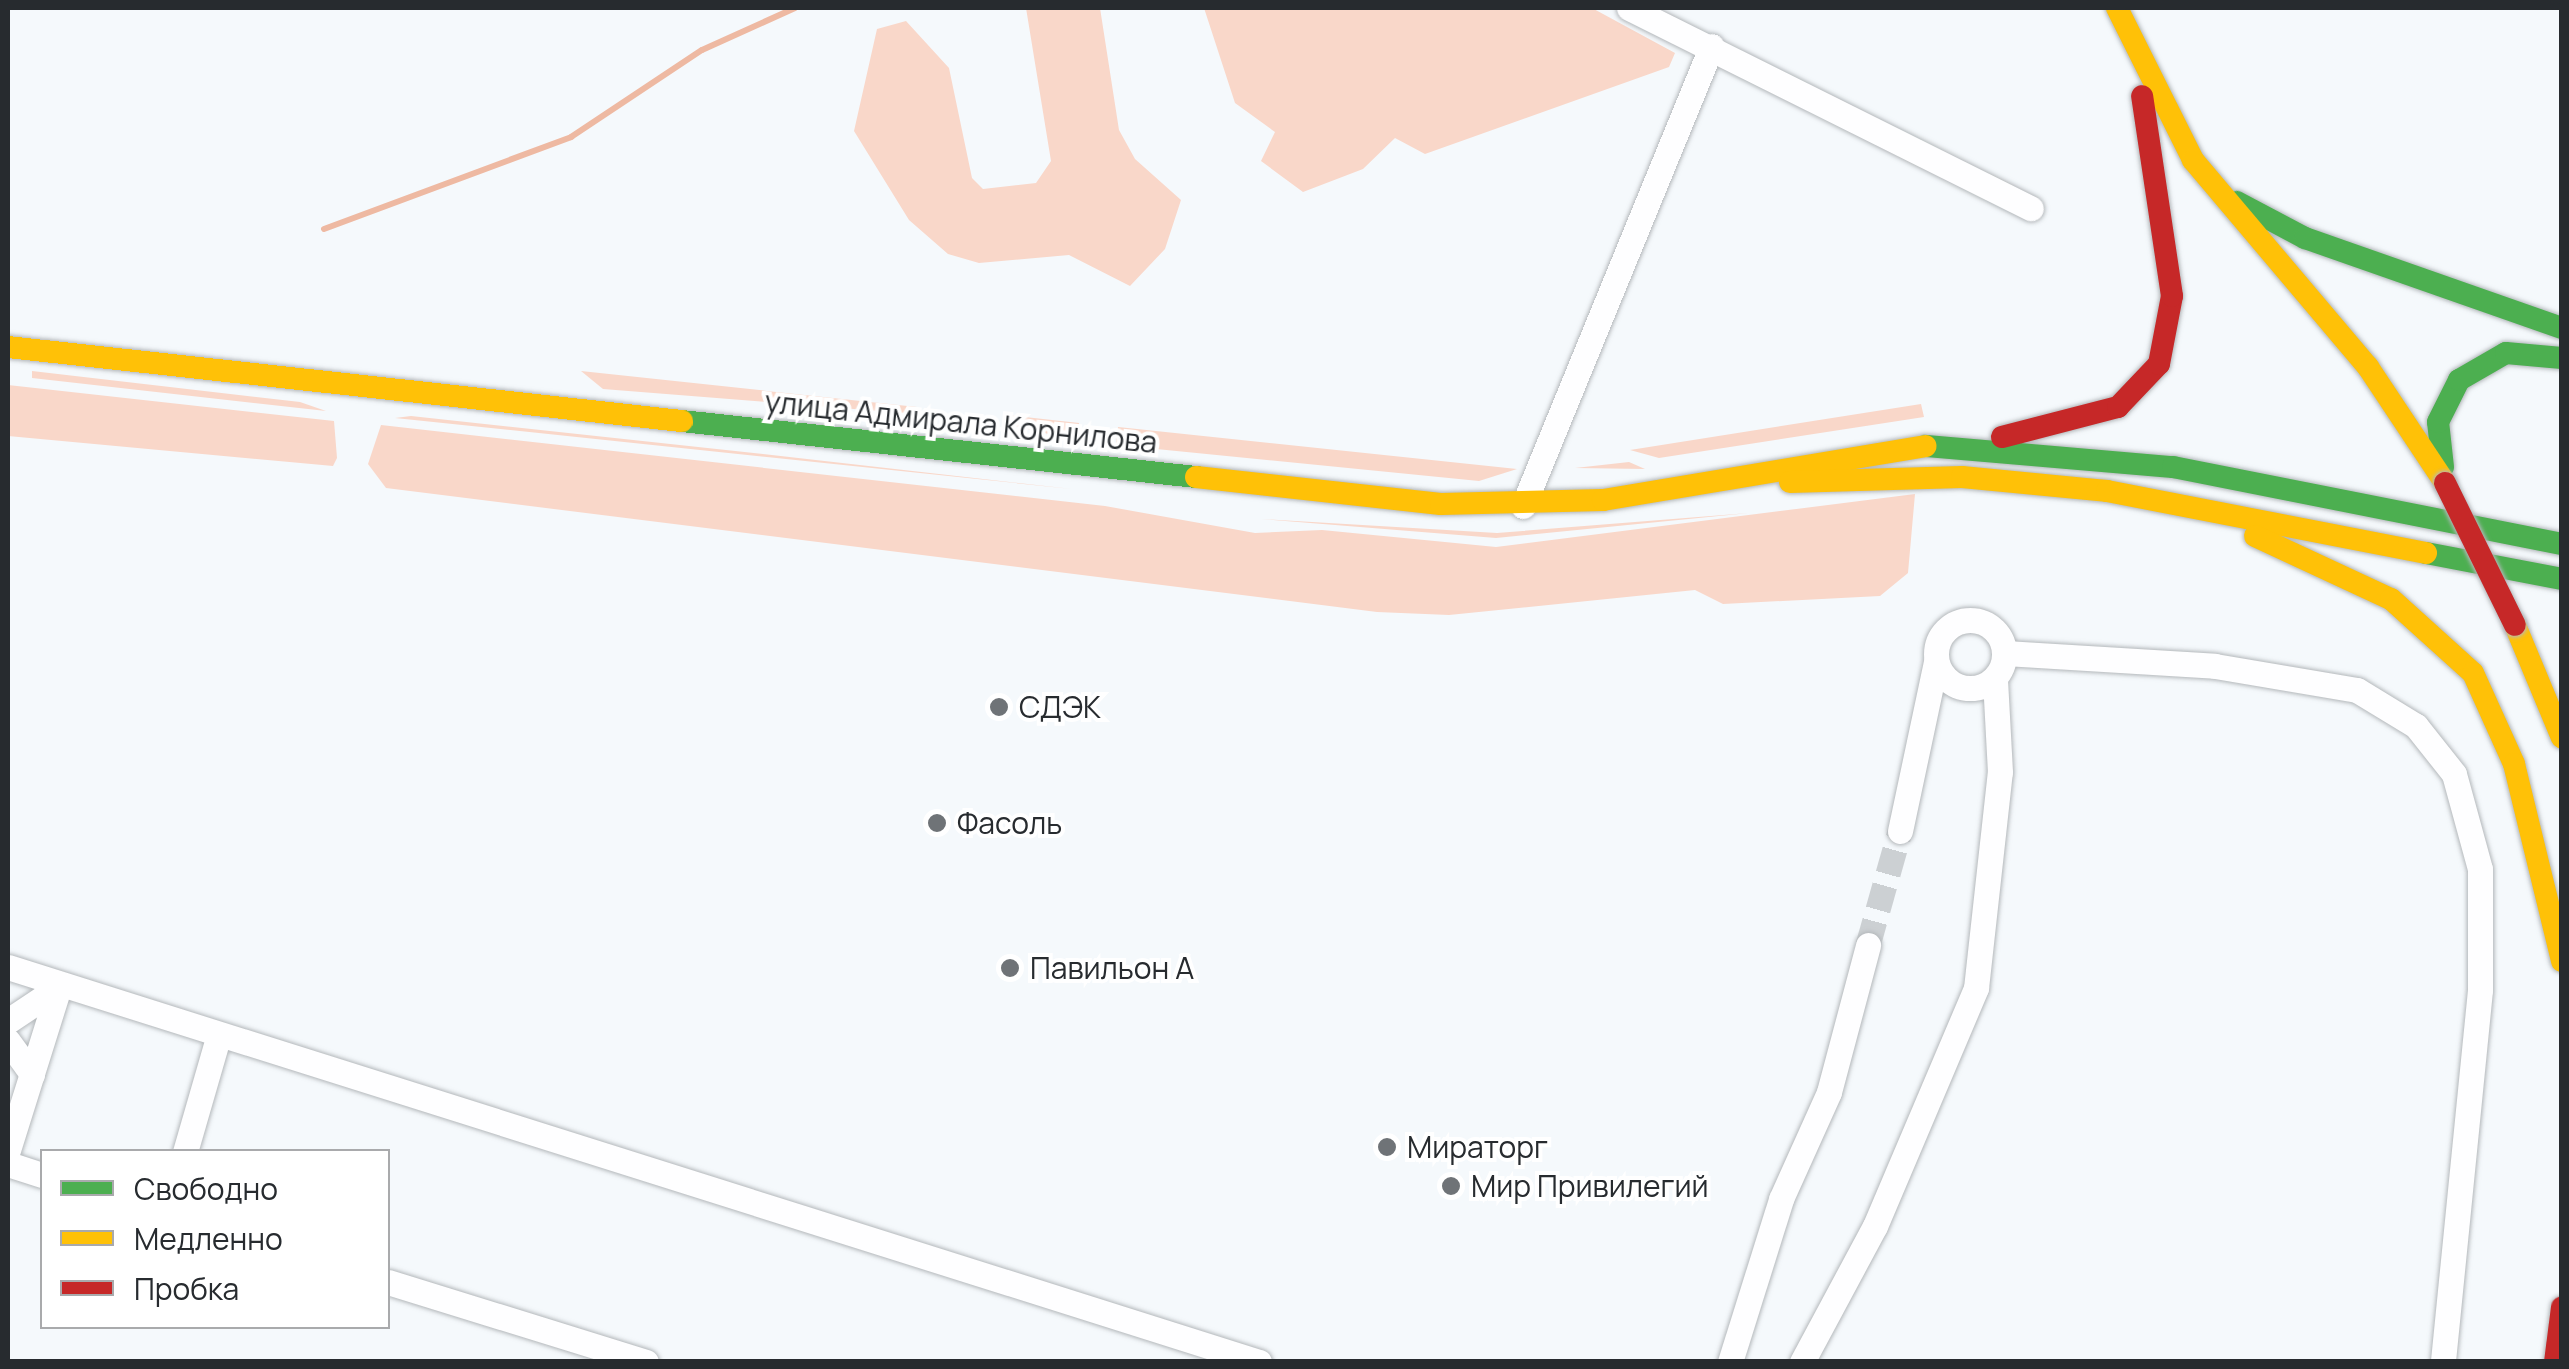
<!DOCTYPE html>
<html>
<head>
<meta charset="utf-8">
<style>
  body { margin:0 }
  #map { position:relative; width:2569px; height:1369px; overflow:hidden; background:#f5f9fc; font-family:Manrope,sans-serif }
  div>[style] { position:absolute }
  .green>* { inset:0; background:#f9d7c9 }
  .stream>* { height:6px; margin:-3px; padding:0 3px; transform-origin:3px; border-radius:3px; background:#eeb9a2 }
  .street-tunnel>* { height:25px; margin-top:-12.5px; transform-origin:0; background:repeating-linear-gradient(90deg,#ccd0d3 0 25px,transparent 0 37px) }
  .roads { filter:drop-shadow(0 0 2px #b4b8bb) drop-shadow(0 0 2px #b4b8bb) }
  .street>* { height:25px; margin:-12.5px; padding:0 12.5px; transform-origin:12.5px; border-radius:12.5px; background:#fefeff }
  .street>.ring { margin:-12.5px; padding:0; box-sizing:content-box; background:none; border:25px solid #fefeff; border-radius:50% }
  .fast>* { height:22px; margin:-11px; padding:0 11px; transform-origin:11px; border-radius:11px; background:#4caf50 }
  .slow>* { height:22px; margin:-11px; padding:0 11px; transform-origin:11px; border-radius:11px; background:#ffc107 }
  .jam>* { height:22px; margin:-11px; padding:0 11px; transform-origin:11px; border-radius:11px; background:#c62828 }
  .bridges { filter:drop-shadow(0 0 2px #b4b8bb) drop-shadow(0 0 2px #b4b8bb) }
  .jam-bridge>* { height:22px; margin:-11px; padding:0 11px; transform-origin:11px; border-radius:11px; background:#c62828 }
  .dots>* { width:28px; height:28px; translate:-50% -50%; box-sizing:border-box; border:5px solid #fff; border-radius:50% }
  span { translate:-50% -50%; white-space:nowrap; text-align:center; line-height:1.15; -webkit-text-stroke:8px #fff; paint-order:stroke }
  .street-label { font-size:30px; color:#272b2f }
  .poi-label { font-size:30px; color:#272b2f }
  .left { translate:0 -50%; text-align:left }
  .frame { position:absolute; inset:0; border:10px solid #272b2f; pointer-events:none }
  .legend { position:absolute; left:40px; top:1149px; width:350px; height:180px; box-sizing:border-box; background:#fff; border:2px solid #a9aaac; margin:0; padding:12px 18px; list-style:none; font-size:30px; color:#272b2f }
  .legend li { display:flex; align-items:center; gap:20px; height:50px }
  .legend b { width:50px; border:2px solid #a9aaac }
</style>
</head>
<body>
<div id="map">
  <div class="green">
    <div style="clip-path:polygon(1026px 8px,1100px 8px,1119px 130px,1135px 159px,1181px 200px,1165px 249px,1130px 286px,1069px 255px,979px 263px,948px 254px,909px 220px,854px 131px,877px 29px,906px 21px,949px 68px,972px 178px,983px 189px,1036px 183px,1051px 161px)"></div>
    <div style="clip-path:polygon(1204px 8px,1592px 8px,1675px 53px,1669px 67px,1425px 154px,1395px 138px,1363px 169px,1303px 192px,1261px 161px,1275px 132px,1235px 103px)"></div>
    <div style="clip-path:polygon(32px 371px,300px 402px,326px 411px,32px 378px)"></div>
    <div style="clip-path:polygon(581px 371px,917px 407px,917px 414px,603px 389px)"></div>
    <div style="clip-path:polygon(8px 385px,334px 421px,337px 458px,333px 466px,8px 436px)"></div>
    <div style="clip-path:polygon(1921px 404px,1924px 417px,1659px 458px,1630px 450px)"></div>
    <div style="clip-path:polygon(1008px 415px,1079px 423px,1078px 441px,1006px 424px)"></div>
    <div style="clip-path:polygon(411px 416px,763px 454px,1072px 489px,395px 418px)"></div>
    <div style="clip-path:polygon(381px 425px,1105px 506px,1255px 533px,1322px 530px,1496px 547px,1915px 494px,1908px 573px,1880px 596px,1723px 604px,1695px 590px,1449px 615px,1377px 612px,386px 488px,368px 464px)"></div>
    <div style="clip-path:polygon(1118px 427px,1517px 469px,1479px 481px,1116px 445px)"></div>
    <div style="clip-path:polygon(1629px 462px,1645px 469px,1575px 468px)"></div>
    <div style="clip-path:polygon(1749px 513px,1496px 538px,1261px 519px,1497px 533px)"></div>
  </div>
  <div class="stream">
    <div style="left:324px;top:229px;width:264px;rotate:-20.4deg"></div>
    <div style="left:571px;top:137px;width:157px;rotate:-33.6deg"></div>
    <div style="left:702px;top:50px;width:102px;rotate:-24.3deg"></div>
  </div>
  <div class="street-tunnel">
    <div style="left:1868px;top:945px;width:118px;rotate:-74.3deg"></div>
  </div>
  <div class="roads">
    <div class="street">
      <div style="left:1629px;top:8px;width:449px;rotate:26.5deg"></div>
      <div style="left:1523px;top:506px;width:497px;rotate:-67.7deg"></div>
      <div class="ring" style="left:1936px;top:620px;width:43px;height:43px"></div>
      <div style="left:2005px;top:653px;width:210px;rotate:3.5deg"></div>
      <div style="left:2215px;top:666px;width:144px;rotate:9.6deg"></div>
      <div style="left:2357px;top:690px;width:69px;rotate:31.4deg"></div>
      <div style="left:2416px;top:726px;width:61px;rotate:51.6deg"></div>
      <div style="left:2454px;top:774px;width:98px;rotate:74.7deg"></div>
      <div style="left:2480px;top:869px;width:121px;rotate:90deg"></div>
      <div style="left:2480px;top:990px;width:374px;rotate:95.7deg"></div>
      <div style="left:1900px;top:831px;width:173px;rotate:-78deg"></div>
      <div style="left:8px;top:967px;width:1312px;rotate:17.52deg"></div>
      <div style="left:8px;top:1021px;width:61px;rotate:-33.7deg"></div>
      <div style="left:8px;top:1041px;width:41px;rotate:54deg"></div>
      <div style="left:8px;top:1150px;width:171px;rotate:-72.6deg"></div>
      <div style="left:185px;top:1152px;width:119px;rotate:-73.9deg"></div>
      <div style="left:8px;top:1164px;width:36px;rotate:18deg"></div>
      <div style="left:388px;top:1282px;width:270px;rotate:17.2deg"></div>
      <div style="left:1730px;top:1362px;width:171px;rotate:-72.6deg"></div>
      <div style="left:1781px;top:1199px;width:117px;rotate:-65.8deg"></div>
      <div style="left:1829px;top:1092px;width:152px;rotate:-75.1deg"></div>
      <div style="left:1802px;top:1362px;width:154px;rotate:-61.8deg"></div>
      <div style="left:1875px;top:1226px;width:259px;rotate:-67deg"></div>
      <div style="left:1976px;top:988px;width:217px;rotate:-83.7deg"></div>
      <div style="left:2000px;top:772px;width:93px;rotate:-93.1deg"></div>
    </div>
    <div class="fast">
      <div style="left:2237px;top:202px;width:77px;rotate:27.9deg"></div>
      <div style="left:2305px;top:238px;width:272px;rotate:19.3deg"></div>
      <div style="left:682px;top:421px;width:517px;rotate:6.22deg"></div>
      <div style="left:1926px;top:446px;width:248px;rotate:4.9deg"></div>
      <div style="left:2173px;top:467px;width:397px;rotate:11.2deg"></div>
      <div style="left:2443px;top:467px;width:45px;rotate:-96.3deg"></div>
      <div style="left:2438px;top:422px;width:47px;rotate:-63.4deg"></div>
      <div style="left:2459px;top:380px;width:54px;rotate:-29.9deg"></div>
      <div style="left:2506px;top:353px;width:56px;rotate:5.1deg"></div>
      <div style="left:2426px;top:553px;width:138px;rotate:10.8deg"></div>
    </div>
    <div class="slow">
      <div style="left:2117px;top:8px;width:170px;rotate:63.4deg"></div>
      <div style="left:2193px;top:160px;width:271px;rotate:49.8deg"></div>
      <div style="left:2368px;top:367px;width:139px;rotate:56.4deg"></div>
      <div style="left:8px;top:347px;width:678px;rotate:6.27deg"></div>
      <div style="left:1196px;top:477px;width:246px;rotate:6.3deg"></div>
      <div style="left:1441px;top:504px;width:162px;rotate:-1.4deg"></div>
      <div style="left:1603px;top:500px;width:327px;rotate:-9.5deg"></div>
      <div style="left:1790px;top:482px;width:172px;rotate:-1.7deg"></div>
      <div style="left:1962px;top:477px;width:146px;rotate:5.5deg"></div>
      <div style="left:2107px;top:491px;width:325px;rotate:11deg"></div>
      <div style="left:2255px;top:536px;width:150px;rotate:24.9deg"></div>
      <div style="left:2391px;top:599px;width:110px;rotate:42.1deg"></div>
      <div style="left:2473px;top:673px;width:100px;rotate:65.7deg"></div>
      <div style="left:2514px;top:764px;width:203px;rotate:76.3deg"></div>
      <div style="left:2515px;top:625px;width:122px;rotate:67.4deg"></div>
    </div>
    <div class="jam">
      <div style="left:2002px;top:437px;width:120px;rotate:-14.5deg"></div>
      <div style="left:2118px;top:407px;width:59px;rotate:-46.4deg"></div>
      <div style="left:2159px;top:364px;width:69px;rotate:-79.2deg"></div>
      <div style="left:2172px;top:296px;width:202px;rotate:-98.5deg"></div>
      <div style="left:2555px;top:1362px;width:55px;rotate:-82.7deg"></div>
    </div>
  </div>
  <div class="bridges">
    <div class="jam-bridge">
      <div style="left:2445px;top:483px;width:158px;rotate:63.8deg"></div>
    </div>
  </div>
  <div class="dots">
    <div style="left:999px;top:707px;background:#6f7377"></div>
    <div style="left:937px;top:823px;background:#6f7377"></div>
    <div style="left:1010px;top:968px;background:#6f7377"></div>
    <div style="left:1387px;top:1147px;background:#6f7377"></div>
    <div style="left:1451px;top:1186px;background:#6f7377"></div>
  </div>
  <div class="street-label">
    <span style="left:961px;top:422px;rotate:6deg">улица Адмирала Корнилова</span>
  </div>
  <div class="poi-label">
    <span class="left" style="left:1019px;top:707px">СДЭК</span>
    <span class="left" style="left:957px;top:823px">Фасоль</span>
    <span class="left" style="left:1030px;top:968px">Павильон А</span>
    <span class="left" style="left:1407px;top:1147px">Мираторг</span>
    <span class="left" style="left:1471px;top:1186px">Мир Привилегий</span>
  </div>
  <div class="frame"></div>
  <ul class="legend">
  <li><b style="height:12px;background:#4caf50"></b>Свободно</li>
  <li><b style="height:12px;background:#ffc107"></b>Медленно</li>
  <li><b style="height:12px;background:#c62828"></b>Пробка</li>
  </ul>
</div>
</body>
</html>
